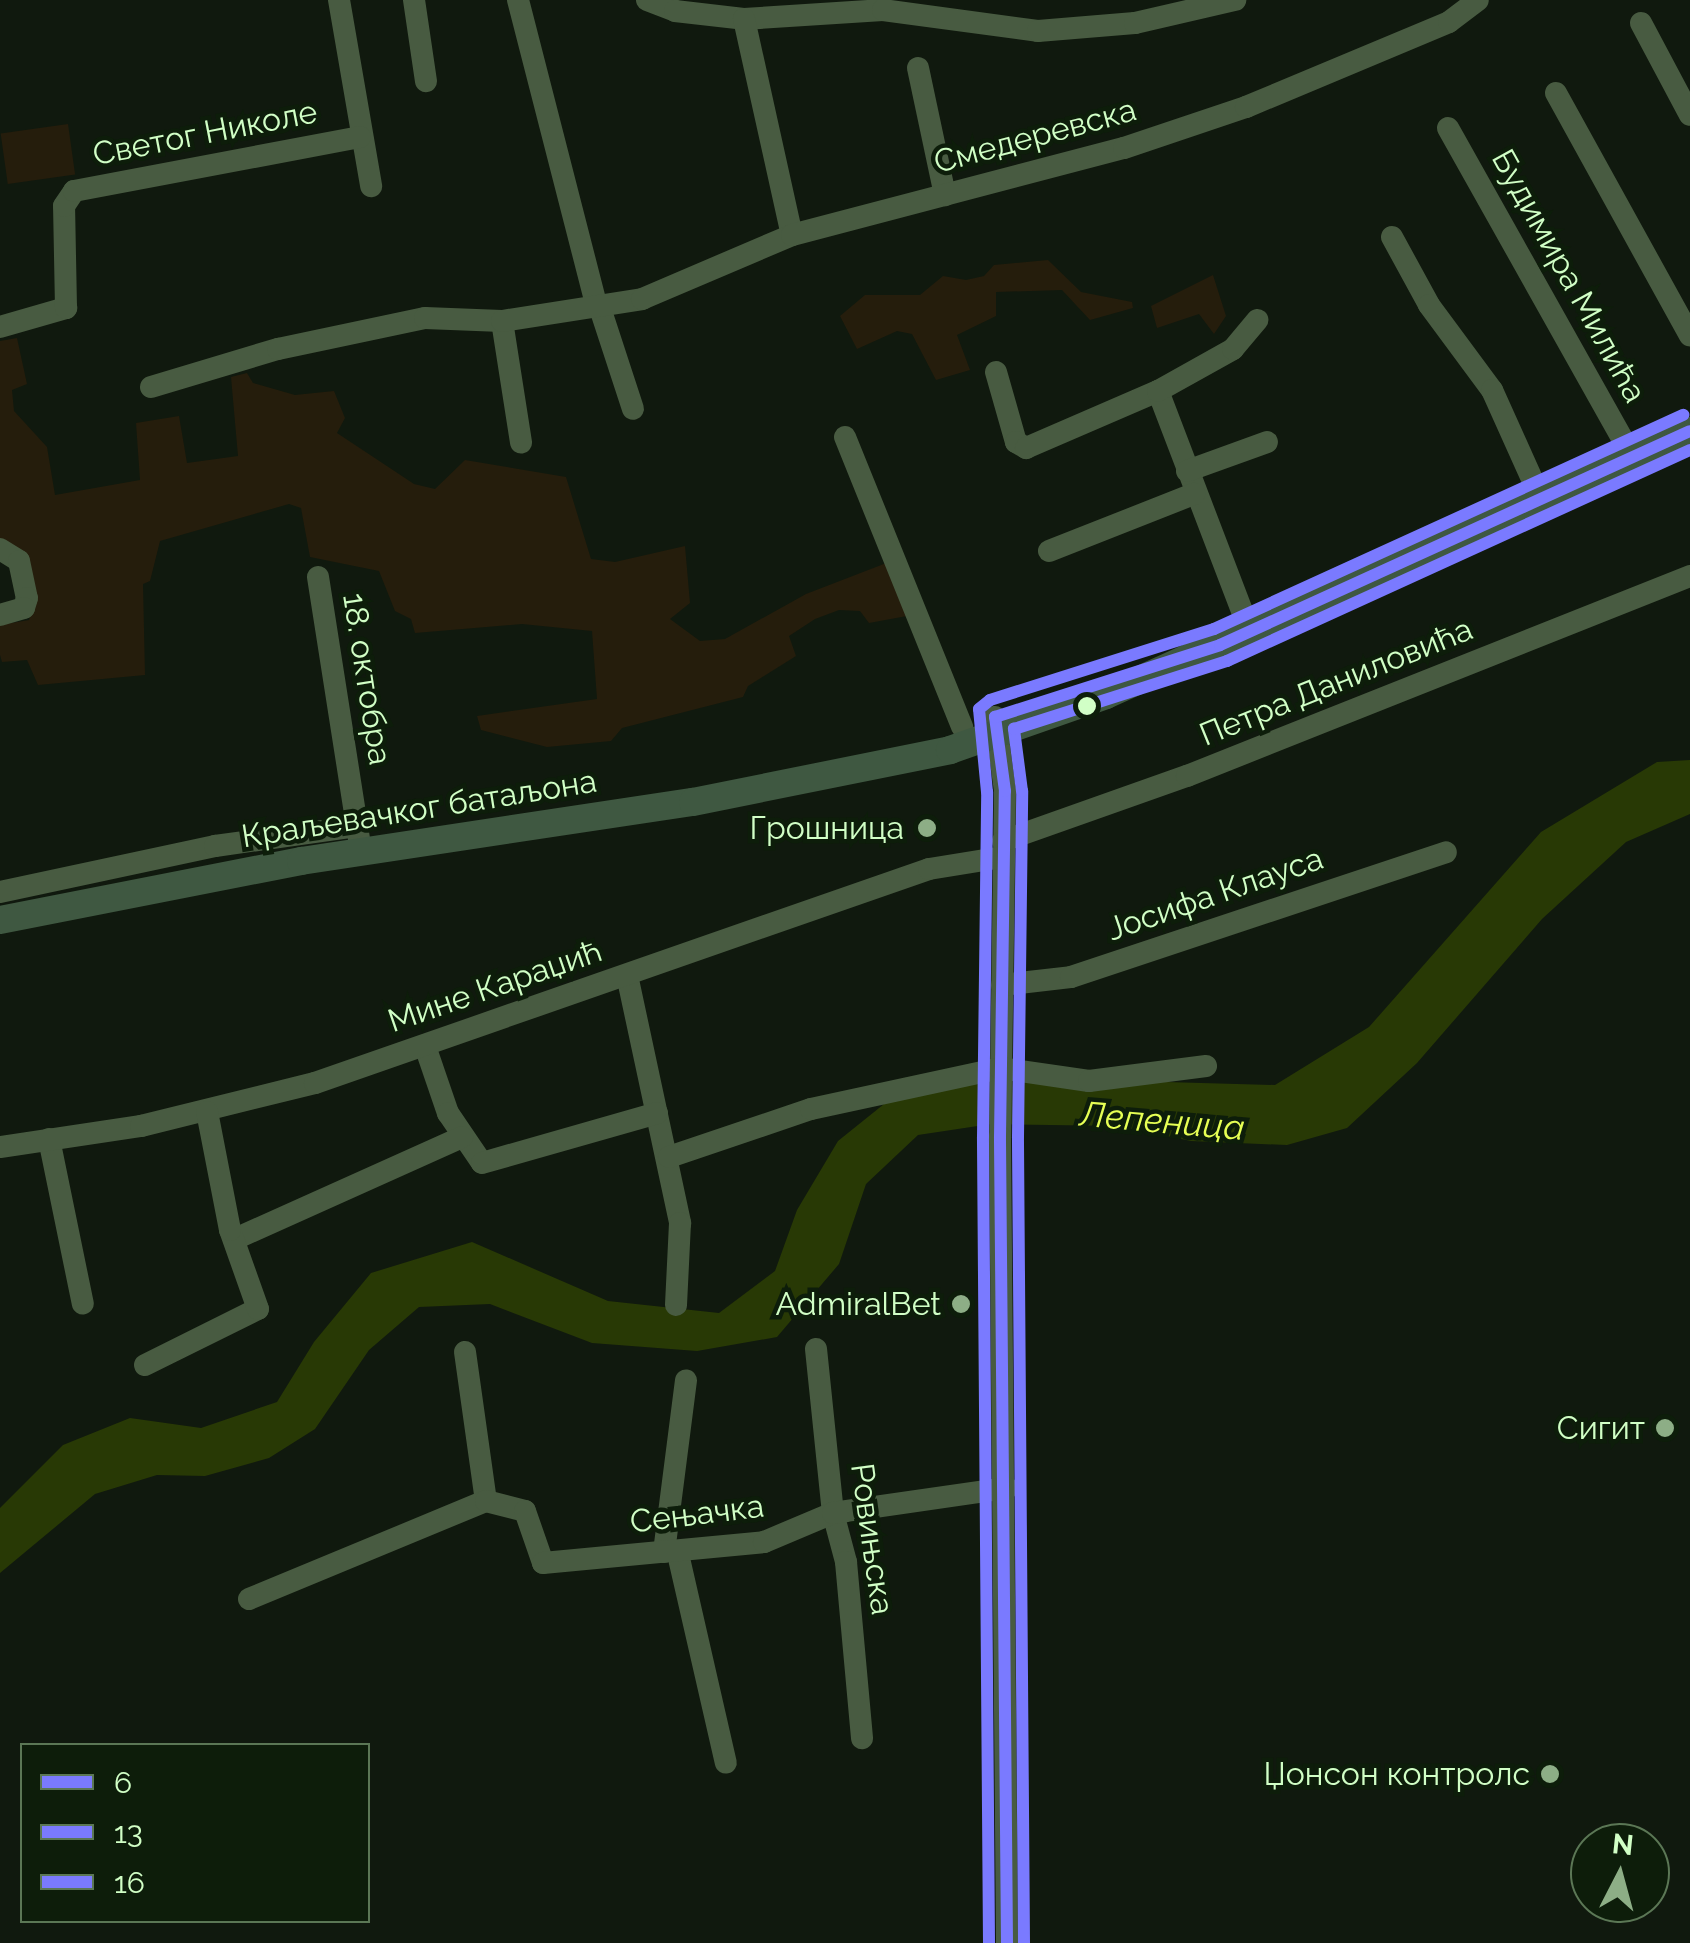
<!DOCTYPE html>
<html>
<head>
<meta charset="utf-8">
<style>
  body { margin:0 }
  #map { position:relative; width:1690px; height:1943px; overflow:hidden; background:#10190e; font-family:Raleway,sans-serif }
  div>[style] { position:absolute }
  .green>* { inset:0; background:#251d0c; transform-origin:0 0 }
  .water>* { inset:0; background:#283905 }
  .minor>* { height:22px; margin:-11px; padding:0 11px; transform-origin:11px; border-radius:11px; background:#485b41 }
  .major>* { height:28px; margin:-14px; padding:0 14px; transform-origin:14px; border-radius:14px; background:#3f5841 }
  .bus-1>* { height:12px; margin:-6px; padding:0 6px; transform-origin:6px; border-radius:6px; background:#7a7aff }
  .bus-2>* { height:12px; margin:-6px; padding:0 6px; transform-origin:6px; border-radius:6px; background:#7a7aff }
  .bus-3>* { height:12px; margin:-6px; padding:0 6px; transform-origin:6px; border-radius:6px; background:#7a7aff }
  .dots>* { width:28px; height:28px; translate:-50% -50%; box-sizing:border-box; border:5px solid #0d1d0a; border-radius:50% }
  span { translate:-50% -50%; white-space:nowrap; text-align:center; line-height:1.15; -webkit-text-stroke:9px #0d1d0a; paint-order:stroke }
  .street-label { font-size:32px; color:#d1ffc6 }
  .poi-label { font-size:32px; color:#d1ffc6 }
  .right { translate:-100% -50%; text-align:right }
  .water-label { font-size:35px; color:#e6ff54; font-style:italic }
  .legend { position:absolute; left:20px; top:1743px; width:350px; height:180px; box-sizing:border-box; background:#0d1d0a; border:2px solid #5b7755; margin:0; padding:12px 18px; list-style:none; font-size:30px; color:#d1ffc6 }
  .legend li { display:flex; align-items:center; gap:20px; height:50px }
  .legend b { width:50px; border:2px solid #5b7755 }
  .north { position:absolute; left:1570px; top:1823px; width:100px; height:100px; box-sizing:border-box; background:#0d1d0a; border:2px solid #5b7755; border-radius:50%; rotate:6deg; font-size:28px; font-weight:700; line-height:40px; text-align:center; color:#d1ffc6 }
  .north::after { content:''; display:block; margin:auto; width:35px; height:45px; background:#8dae86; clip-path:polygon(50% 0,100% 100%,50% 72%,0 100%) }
</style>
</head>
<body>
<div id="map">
  <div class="green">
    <div style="left:68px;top:124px;width:51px;height:68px;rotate:82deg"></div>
    <div style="clip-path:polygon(1048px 260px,1081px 292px,1132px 302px,1133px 308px,1090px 320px,1062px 290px,996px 292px,996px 316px,957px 335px,970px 370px,936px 380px,912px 334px,897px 331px,857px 349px,840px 316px,865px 295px,920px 295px,943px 276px,966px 280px,984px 276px,994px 265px)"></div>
    <div style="clip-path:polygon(1213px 275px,1226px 316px,1214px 334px,1199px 314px,1157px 328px,1151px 306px)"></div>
    <div style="clip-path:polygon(17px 338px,27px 384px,12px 390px,14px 411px,47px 447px,55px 495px,140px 480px,136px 423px,179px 416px,187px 463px,238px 456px,231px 377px,247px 373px,253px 383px,295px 395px,334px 391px,345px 418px,337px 433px,414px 484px,435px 489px,465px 460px,566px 477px,591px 559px,615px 562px,685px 546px,690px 603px,670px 619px,700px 641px,725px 639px,806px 594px,889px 562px,907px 616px,869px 623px,860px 611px,839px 610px,815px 619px,789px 636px,796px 656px,748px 686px,743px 697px,622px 728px,611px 741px,547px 747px,481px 730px,477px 716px,597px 699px,592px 631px,522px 624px,415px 633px,411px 619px,395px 611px,379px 571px,310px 557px,301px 508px,289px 504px,160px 541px,150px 581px,143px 584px,145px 675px,38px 685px,27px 660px,2px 662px,0 655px,0 625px,29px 620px,36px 602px,28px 555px,0 542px,0 341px)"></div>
  </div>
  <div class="water">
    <div style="clip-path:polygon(1690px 760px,1690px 814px,1626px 842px,1542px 919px,1417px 1063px,1347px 1128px,1287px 1145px,1191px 1141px,1118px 1126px,991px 1124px,918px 1135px,866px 1184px,839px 1264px,777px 1337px,697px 1351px,592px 1343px,490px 1304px,419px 1307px,369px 1350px,315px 1429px,269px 1458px,205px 1476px,157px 1475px,95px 1494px,0 1573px,0 1508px,63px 1445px,130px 1418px,201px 1428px,277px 1402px,314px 1342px,371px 1273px,472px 1242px,608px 1301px,719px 1313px,775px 1271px,797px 1210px,838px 1141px,889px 1100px,986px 1077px,1275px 1085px,1369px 1027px,1541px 832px,1657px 762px)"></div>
  </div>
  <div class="minor">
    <div style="left:339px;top:0;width:189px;rotate:80.2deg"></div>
    <div style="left:414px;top:0;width:82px;rotate:81.6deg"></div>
    <div style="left:518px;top:0;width:318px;rotate:75.6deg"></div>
    <div style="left:647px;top:0;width:30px;rotate:21deg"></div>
    <div style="left:675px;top:11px;width:69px;rotate:6.6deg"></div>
    <div style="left:744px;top:19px;width:139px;rotate:-3.7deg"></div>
    <div style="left:883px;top:10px;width:156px;rotate:7.7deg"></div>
    <div style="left:1038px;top:31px;width:97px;rotate:-4.7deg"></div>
    <div style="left:1135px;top:23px;width:103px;rotate:-13deg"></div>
    <div style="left:744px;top:19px;width:221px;rotate:77.5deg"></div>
    <div style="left:1641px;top:23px;width:104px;rotate:62deg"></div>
    <div style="left:918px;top:68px;width:130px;rotate:78deg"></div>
    <div style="left:1556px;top:93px;width:277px;rotate:61.1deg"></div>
    <div style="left:1448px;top:128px;width:377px;rotate:60.7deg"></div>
    <div style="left:1392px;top:237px;width:77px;rotate:61.4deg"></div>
    <div style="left:1429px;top:305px;width:106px;rotate:53.5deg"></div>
    <div style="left:1492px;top:390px;width:120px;rotate:65.8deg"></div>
    <div style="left:600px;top:308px;width:106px;rotate:71.9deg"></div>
    <div style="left:502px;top:321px;width:123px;rotate:81.1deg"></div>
    <div style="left:0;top:327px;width:69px;rotate:-16.1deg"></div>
    <div style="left:66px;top:308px;width:102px;rotate:-91.1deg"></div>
    <div style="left:64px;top:206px;width:18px;rotate:-56deg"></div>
    <div style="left:74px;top:191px;width:291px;rotate:-10.7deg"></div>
    <div style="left:996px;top:372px;width:73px;rotate:74.1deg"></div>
    <div style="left:1016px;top:442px;width:12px;rotate:31deg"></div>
    <div style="left:1026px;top:448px;width:144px;rotate:-23.4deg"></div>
    <div style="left:1158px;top:391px;width:258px;rotate:69.1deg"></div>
    <div style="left:151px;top:387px;width:133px;rotate:-16.7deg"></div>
    <div style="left:278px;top:349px;width:150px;rotate:-11.9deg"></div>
    <div style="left:425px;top:318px;width:77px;rotate:2.2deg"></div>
    <div style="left:502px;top:321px;width:142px;rotate:-8.9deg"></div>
    <div style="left:642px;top:299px;width:163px;rotate:-23.1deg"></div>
    <div style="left:792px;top:235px;width:343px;rotate:-14.7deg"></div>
    <div style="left:1124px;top:148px;width:129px;rotate:-18.6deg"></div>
    <div style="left:1246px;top:107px;width:220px;rotate:-22.7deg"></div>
    <div style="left:1449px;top:22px;width:36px;rotate:-37deg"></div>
    <div style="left:1158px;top:391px;width:86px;rotate:-29.2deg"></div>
    <div style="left:1233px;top:349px;width:38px;rotate:-50deg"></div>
    <div style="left:845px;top:437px;width:313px;rotate:68deg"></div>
    <div style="left:1187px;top:471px;width:85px;rotate:-19.9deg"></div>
    <div style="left:0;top:549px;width:22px;rotate:32deg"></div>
    <div style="left:19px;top:561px;width:38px;rotate:78deg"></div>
    <div style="left:27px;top:598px;width:10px;rotate:107deg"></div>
    <div style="left:24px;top:608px;width:25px;rotate:164deg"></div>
    <div style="left:1049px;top:551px;width:156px;rotate:-21.5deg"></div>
    <div style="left:318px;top:577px;width:266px;rotate:81.1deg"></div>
    <div style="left:995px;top:717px;width:75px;rotate:82.3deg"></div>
    <div style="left:1005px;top:791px;width:346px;rotate:90.8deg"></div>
    <div style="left:1000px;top:1137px;width:806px;rotate:89.5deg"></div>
    <div style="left:1003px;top:841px;width:195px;rotate:-19.5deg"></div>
    <div style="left:1187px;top:776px;width:541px;rotate:-21.68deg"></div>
    <div style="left:0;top:892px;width:220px;rotate:-12.1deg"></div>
    <div style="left:215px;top:846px;width:143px;rotate:-8deg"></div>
    <div style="left:627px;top:975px;width:254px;rotate:77.9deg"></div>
    <div style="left:680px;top:1223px;width:82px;rotate:92.8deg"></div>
    <div style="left:1002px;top:985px;width:69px;rotate:-6.6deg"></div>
    <div style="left:1071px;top:977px;width:395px;rotate:-18.4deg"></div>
    <div style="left:425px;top:1046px;width:71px;rotate:71.1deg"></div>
    <div style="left:448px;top:1113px;width:60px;rotate:55.8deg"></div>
    <div style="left:482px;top:1163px;width:182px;rotate:-15.9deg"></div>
    <div style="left:49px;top:1139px;width:168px;rotate:78.4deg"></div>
    <div style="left:0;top:1147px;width:143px;rotate:-8.5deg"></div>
    <div style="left:141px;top:1126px;width:179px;rotate:-13.9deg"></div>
    <div style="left:315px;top:1083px;width:650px;rotate:-19.22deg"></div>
    <div style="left:929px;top:869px;width:75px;rotate:-9.2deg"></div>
    <div style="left:669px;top:1157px;width:150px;rotate:-18.7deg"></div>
    <div style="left:811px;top:1109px;width:193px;rotate:-12.2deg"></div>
    <div style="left:1000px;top:1068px;width:90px;rotate:8.3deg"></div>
    <div style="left:1089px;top:1081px;width:118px;rotate:-7.3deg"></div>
    <div style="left:235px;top:1239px;width:249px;rotate:-24.2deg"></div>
    <div style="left:816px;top:1349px;width:165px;rotate:84.1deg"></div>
    <div style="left:833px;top:1513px;width:51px;rotate:75.1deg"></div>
    <div style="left:846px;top:1562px;width:177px;rotate:84.8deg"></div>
    <div style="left:465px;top:1352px;width:150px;rotate:82deg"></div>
    <div style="left:145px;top:1365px;width:126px;rotate:-26.4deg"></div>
    <div style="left:258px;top:1309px;width:84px;rotate:-109.5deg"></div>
    <div style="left:230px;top:1230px;width:120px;rotate:-101deg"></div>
    <div style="left:664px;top:1552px;width:173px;rotate:-82.7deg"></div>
    <div style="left:678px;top:1554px;width:214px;rotate:77.1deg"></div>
    <div style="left:249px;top:1599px;width:256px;rotate:-22.5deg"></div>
    <div style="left:486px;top:1501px;width:40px;rotate:14.4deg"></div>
    <div style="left:525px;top:1511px;width:55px;rotate:70.9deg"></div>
    <div style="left:543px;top:1563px;width:222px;rotate:-5.4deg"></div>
    <div style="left:764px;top:1542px;width:75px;rotate:-22.8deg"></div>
    <div style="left:833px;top:1513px;width:176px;rotate:-8.2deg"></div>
  </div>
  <div class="major">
    <div style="left:0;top:920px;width:307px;rotate:-11.1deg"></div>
    <div style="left:301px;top:861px;width:396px;rotate:-8.6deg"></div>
    <div style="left:693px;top:802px;width:262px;rotate:-11.4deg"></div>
    <div style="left:950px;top:750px;width:165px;rotate:-19.4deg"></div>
    <div style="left:1106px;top:695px;width:641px;rotate:-24.33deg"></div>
  </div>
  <div class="bus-1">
    <div style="left:1007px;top:1943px;width:806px;rotate:-90.5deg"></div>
    <div style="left:1000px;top:1137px;width:346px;rotate:-89.2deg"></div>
    <div style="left:1005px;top:791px;width:75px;rotate:-97.7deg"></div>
    <div style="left:995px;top:717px;width:236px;rotate:-17.7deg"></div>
    <div style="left:1220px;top:645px;width:516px;rotate:-24.48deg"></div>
  </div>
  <div class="bus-2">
    <div style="left:1024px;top:1943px;width:806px;rotate:-90.43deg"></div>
    <div style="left:1018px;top:1137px;width:346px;rotate:-89.3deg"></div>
    <div style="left:1022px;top:791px;width:63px;rotate:-97.4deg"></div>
    <div style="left:1014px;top:729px;width:224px;rotate:-17.7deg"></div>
    <div style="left:1227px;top:661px;width:509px;rotate:-24.5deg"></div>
  </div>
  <div class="bus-3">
    <div style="left:989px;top:1943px;width:806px;rotate:-90.43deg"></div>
    <div style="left:983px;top:1137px;width:345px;rotate:-89.3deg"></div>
    <div style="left:987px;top:792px;width:83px;rotate:-95.5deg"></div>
    <div style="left:979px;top:709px;width:14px;rotate:-39deg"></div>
    <div style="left:990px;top:700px;width:235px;rotate:-17.6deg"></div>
    <div style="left:1214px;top:629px;width:516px;rotate:-24.53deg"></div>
  </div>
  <div class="dots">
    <div style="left:1087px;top:706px;background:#d1ffc6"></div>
    <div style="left:927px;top:828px;background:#8dae86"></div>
    <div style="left:961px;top:1304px;background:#8dae86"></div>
    <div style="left:1665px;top:1428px;background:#8dae86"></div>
    <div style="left:1550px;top:1774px;background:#8dae86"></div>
  </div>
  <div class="street-label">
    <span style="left:205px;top:133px;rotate:-11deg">Светог Николе</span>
    <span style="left:1035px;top:136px;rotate:-15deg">Смедеревска</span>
    <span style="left:1569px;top:276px;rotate:61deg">Будимира Милића</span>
    <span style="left:367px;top:679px;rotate:81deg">18. октобра</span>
    <span style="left:1336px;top:682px;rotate:-22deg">Петра Даниловића</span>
    <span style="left:419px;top:809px;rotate:-9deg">Краљевачког батаљона</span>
    <span style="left:1215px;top:894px;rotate:-19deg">Јосифа Клауса</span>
    <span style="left:495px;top:986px;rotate:-19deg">Мине Караџић</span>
    <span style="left:697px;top:1514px;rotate:-7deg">Сењачка</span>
    <span style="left:872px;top:1539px;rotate:82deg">Ровињска</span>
  </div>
  <div class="poi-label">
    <span class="right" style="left:904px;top:828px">Грошница</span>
    <span class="right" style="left:941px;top:1304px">AdmiralBet</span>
    <span class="right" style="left:1645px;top:1428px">Сигит</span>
    <span class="right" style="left:1530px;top:1774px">Џонсон контролс</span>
  </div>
  <div class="water-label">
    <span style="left:1162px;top:1121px;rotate:5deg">Лепеница</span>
  </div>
  <ul class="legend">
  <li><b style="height:12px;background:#7a7aff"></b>6</li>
  <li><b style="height:12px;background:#7a7aff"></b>13</li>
  <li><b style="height:12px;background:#7a7aff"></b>16</li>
  </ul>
  <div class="north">N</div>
</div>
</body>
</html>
